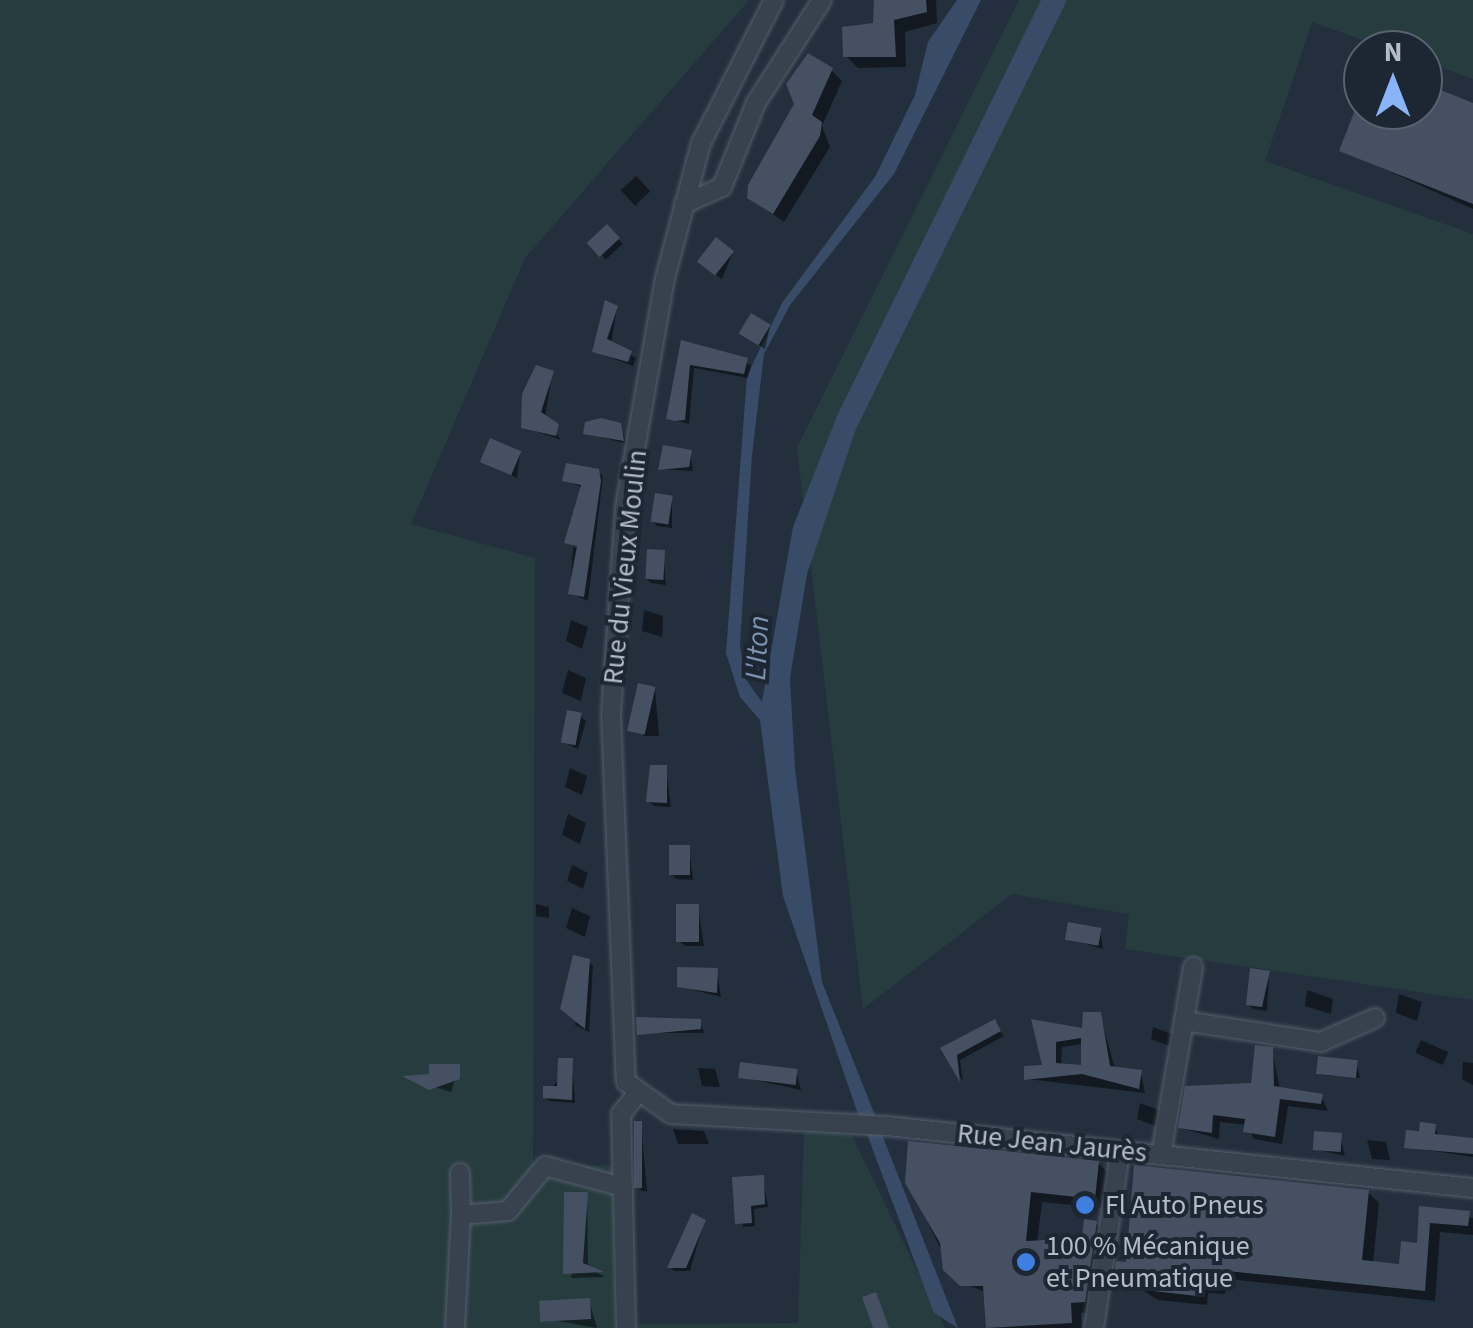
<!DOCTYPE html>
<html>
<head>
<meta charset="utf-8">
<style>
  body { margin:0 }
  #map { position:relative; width:1473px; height:1328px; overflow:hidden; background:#242f3e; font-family:"Source Sans 3",sans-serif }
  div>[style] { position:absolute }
  .green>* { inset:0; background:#263c3f }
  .water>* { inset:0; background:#394c67 }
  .shadow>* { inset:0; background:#0007; transform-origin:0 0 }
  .building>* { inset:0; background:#455162; transform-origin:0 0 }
  .roads { filter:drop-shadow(0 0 2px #565f6c) drop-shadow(0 0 2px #565f6c) }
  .street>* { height:18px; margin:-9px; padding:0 9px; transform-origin:9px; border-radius:9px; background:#38414e }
  .dots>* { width:28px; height:28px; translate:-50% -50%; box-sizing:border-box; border:5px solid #1d2633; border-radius:50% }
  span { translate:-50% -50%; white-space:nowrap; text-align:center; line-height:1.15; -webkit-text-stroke:8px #1d2633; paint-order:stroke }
  .street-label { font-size:28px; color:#b4bcc9 }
  .poi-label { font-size:28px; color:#b4bcc9 }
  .left { translate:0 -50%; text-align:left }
  .water-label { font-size:30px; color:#7c92b1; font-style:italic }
  .north { position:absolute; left:1343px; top:30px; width:100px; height:100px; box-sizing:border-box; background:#1d2633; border:2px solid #59626f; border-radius:50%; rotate:0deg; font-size:28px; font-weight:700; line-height:40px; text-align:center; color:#b4bcc9 }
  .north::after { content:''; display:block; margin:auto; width:35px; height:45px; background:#8ab4f8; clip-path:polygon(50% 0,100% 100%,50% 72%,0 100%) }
</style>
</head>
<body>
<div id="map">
  <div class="green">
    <div style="clip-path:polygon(0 0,749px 0,525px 258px,411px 524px,535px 558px,533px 1168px,612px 1165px,615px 1324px,798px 1323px,804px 1128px,852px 1136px,945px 1328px,0 1328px)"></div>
    <div style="clip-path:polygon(1019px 0,1473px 0,1473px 79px,1423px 61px,1423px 50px,1391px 50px,1312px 22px,1265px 161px,1473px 234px,1473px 1000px,1125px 949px,1129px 914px,1012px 894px,863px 1009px,797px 448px)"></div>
  </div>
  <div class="water">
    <div style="clip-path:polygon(957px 0,981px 0,894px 174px,790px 305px,764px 354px,752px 455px,740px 644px,744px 677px,762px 702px,793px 527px,837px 416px,1041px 0,1067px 0,856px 429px,807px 574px,790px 678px,795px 769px,822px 982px,876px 1118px,859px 1117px,783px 896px,760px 720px,740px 697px,726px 653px,747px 376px,782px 303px,875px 177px,915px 95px,928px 42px)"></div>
    <div style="clip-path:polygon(864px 1126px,879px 1127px,958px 1328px,934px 1313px)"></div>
  </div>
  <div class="shadow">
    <div style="clip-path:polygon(876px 0,936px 0,937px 23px,905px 32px,906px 67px,858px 68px,846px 56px,876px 25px)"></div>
    <div style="clip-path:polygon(831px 70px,842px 81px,822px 126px,830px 147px,784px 222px,750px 198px)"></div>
    <div style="clip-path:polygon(1423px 86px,1473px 106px,1473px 209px,1342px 150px,1363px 96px,1363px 110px,1423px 110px)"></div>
    <div style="left:636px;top:176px;width:21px;height:21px;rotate:47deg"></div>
    <div style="left:607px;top:227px;width:23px;height:23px;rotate:47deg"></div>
    <div style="clip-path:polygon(733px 252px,722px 279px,705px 267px)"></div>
    <div style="clip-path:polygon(617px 308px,611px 344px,636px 358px,633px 366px,595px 352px)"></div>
    <div style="clip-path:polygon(770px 327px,765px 349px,742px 334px)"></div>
    <div style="clip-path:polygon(683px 343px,751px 365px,748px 378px,694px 368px,689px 424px,668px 418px)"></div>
    <div style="clip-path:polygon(552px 373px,545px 418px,561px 440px,523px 427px)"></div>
    <div style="clip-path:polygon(620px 425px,627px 444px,586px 433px)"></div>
    <div style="clip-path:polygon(690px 452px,693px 471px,661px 469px)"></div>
    <div style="clip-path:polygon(520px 453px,517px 478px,483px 461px)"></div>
    <div style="clip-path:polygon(597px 471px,603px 476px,588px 601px,570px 593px,573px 547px,589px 551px,567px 542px,583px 488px,565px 480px)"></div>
    <div style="clip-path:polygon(672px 498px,672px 528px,657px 526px,652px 521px)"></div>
    <div style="clip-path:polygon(663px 552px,666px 585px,651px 583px,645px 578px)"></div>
    <div style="clip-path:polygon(644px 610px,663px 616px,662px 637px,642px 631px)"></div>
    <div style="clip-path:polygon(571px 620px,588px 627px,582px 649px,566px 641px)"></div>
    <div style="clip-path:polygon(568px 670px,586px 678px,581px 701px,562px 693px)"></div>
    <div style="clip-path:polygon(655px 689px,659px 736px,644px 736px,639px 731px)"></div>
    <div style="clip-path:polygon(580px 716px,586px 721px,578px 749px,561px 741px)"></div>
    <div style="clip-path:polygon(570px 768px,587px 776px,582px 795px,565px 787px)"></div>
    <div style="clip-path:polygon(666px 768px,671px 807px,654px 806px,649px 801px)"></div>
    <div style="clip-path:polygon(568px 814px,586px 823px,580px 844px,562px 835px)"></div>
    <div style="clip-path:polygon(689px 848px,693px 880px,676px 879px,671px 874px)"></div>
    <div style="clip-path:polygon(572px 865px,588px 873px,583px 889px,567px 881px)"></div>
    <div style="clip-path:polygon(536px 904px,549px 907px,549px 918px,536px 916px)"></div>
    <div style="clip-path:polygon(698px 906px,704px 946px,685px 946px,679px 941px)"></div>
    <div style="clip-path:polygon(572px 908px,590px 916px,585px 937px,566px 928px)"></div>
    <div style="clip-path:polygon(1100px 930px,1103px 949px,1068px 939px)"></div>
    <div style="clip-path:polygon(588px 961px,593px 966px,589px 1032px,575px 1025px)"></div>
    <div style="clip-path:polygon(717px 970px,721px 997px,679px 986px)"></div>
    <div style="clip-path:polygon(1269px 974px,1267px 1011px,1253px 1009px,1248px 1004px)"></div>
    <div style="clip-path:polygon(1307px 990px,1333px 999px,1331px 1014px,1305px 1006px)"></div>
    <div style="clip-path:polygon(1399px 994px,1422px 1002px,1417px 1021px,1396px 1013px)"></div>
    <div style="clip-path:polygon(evenodd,1100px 1014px,1115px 1069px,1141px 1073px,1145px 1093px,1027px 1079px,1045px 1067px,1035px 1022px,1085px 1031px,1100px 1014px,1084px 1044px,1084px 1068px,1061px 1066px,1062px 1047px,1084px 1044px)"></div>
    <div style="clip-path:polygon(700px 1021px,704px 1033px,639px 1033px)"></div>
    <div style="clip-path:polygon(994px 1022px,1004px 1036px,960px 1060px,963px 1082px,944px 1049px)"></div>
    <div style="clip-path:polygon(1153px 1027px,1174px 1035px,1172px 1047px,1151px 1039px)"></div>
    <div style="left:1421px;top:1040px;width:30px;height:14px;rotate:24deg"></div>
    <div style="clip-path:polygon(1272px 1050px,1280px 1089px,1321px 1096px,1328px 1111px,1288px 1106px,1282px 1144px,1254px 1139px,1247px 1125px,1220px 1122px,1219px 1139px,1181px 1128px,1253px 1085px)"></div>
    <div style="clip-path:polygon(1320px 1059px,1356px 1062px,1360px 1078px,1320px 1075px)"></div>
    <div style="clip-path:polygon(572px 1061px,575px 1103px,549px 1101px,545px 1097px)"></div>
    <div style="clip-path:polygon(1463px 1062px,1473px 1063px,1473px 1085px,1462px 1079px)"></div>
    <div style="clip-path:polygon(459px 1066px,451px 1092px,409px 1079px,432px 1077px)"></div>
    <div style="clip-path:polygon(698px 1068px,715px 1069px,720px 1087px,702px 1086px)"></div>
    <div style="clip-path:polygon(796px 1071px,801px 1090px,742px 1077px)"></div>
    <div style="clip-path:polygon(1140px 1103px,1161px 1111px,1158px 1127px,1137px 1119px)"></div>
    <div style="clip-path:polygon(641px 1124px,647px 1191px,642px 1191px,638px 1187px)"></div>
    <div style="clip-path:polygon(1435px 1127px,1439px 1137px,1473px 1140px,1473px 1157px,1407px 1147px,1408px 1132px)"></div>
    <div style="clip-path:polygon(673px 1129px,704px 1131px,709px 1144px,678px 1144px)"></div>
    <div style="clip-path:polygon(1340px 1135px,1345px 1156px,1315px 1149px)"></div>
    <div style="clip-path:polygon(1367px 1140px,1386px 1142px,1390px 1160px,1372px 1159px)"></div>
    <div style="clip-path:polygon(1098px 1163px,1109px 1174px,1105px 1208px,1042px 1202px,1037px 1243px,1085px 1241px,1096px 1223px,1107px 1234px,1096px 1312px,1081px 1313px,1082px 1328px,988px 1328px,986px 1292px,957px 1281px,908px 1183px)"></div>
    <div style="clip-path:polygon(763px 1178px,768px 1207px,754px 1209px,755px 1226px,742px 1227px)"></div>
    <div style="clip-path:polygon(1368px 1192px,1379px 1203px,1373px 1264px,1401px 1267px,1420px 1245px,1422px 1209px,1473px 1218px,1473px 1235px,1440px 1232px,1435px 1301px,1228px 1279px,1225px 1294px,1208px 1293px,1207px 1305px,1158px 1300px,1117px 1274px)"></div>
    <div style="clip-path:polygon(587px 1194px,588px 1268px,605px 1277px,571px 1278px)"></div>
    <div style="clip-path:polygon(704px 1222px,690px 1271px,674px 1271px,670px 1267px)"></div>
    <div style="clip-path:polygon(589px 1301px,597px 1328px,542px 1318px)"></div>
  </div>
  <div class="building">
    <div style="clip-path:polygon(874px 0,926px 0,927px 12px,894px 20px,896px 57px,843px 57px,842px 27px,873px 23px)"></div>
    <div style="clip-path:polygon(808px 53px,833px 68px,812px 115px,822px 122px,820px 136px,773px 214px,747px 198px,748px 185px,794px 104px,786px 84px)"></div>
    <div style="clip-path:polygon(1423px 83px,1473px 103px,1473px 204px,1339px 151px,1355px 110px,1423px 110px)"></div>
    <div style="left:607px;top:224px;width:19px;height:28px;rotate:47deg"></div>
    <div style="left:716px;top:237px;width:23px;height:31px;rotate:38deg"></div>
    <div style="clip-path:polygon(605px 300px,618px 306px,607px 339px,632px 351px,628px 362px,592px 352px)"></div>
    <div style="left:751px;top:313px;width:23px;height:24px;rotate:31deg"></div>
    <div style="clip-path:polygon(681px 340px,748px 358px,744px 374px,690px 365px,685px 420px,674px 421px,666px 419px)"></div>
    <div style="clip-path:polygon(536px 365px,554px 371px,541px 412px,559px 424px,556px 436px,521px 428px,522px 394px)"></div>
    <div style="clip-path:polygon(601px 418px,621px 423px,624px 441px,583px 434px,585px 422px)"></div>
    <div style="left:490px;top:438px;width:34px;height:26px;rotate:23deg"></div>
    <div style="clip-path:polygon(663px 445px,692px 450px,689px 467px,658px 470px)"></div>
    <div style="clip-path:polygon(566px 463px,599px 469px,601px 481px,584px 597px,568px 594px,577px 546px,564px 543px,581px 485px,562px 481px)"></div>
    <div style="left:655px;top:493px;width:18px;height:29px;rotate:9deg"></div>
    <div style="left:647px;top:549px;width:18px;height:30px;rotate:3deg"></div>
    <div style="left:638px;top:683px;width:18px;height:49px;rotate:13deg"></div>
    <div style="left:567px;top:710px;width:15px;height:33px;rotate:11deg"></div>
    <div style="clip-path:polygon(650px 765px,667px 765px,667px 803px,646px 802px)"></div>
    <div style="left:669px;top:845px;width:21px;height:30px"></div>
    <div style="left:676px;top:904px;width:23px;height:38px"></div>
    <div style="left:1068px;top:922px;width:34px;height:18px;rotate:10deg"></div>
    <div style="clip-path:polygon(573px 955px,590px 959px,585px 1029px,560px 1009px)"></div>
    <div style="clip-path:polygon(677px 967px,718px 968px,717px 993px,677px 987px)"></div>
    <div style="clip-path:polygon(1250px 968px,1270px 971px,1262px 1007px,1246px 1005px)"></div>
    <div style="clip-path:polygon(evenodd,1083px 1012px,1101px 1012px,1110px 1066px,1142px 1070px,1139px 1089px,1082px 1074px,1024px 1080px,1024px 1066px,1042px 1065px,1031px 1019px,1082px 1028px,1083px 1012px,1081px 1038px,1081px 1065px,1056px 1063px,1056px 1042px,1081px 1038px)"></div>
    <div style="clip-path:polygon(636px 1017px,701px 1019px,701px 1029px,637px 1035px)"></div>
    <div style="clip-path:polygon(995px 1019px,1001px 1031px,957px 1055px,960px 1082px,940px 1048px)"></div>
    <div style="clip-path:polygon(1255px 1045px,1273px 1047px,1274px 1086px,1323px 1094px,1321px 1104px,1280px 1099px,1275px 1137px,1243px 1132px,1245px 1119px,1213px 1115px,1212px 1133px,1178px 1128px,1185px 1086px,1251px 1083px)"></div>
    <div style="left:1318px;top:1056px;width:40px;height:18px;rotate:6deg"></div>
    <div style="clip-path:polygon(558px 1058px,573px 1058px,572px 1100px,543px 1098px,543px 1086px,557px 1086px)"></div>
    <div style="left:740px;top:1062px;width:58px;height:16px;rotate:7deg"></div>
    <div style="clip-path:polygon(429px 1064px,460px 1064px,460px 1079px,429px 1090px,402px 1076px,429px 1074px)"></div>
    <div style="left:634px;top:1121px;width:8px;height:67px"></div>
    <div style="clip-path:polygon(1420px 1122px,1436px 1124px,1435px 1134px,1473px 1138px,1473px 1154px,1404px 1148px,1406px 1130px,1419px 1131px)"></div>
    <div style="left:1314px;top:1131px;width:28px;height:19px;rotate:4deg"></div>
    <div style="clip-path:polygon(908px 1141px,1099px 1161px,1095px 1199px,1031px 1192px,1026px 1241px,1082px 1238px,1084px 1219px,1097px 1221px,1085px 1302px,1071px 1303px,1072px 1323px,986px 1328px,983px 1286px,960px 1286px,943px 1270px,940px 1243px,905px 1183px)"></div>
    <div style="clip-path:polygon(1134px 1165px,1369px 1190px,1362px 1260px,1399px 1264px,1401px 1241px,1417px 1243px,1419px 1206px,1470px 1211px,1468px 1226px,1430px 1223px,1425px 1291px,1217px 1270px,1215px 1285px,1198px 1283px,1197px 1296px,1144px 1290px,1145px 1277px,1114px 1275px,1116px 1261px,1126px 1262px)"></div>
    <div style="clip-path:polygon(764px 1175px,765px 1204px,751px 1206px,752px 1223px,735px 1224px,732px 1177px)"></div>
    <div style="clip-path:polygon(564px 1192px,588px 1192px,583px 1263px,604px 1272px,563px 1274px)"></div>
    <div style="clip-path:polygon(692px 1213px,706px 1220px,686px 1268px,667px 1268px)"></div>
    <div style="clip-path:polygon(876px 1292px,889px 1328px,873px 1328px,862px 1297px)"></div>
    <div style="left:590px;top:1298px;width:21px;height:51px;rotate:87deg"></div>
  </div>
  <div class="roads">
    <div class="street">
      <div style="left:774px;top:0;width:161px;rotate:117deg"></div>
      <div style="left:701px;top:143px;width:140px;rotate:104.9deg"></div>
      <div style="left:665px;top:278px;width:233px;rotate:99.9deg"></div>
      <div style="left:625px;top:508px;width:206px;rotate:93.9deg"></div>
      <div style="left:611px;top:714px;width:368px;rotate:87.7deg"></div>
      <div style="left:626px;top:1082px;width:55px;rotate:35.4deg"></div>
      <div style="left:671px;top:1114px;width:216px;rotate:3.2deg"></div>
      <div style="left:887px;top:1126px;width:589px;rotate:6.04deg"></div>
      <div style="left:684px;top:204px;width:42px;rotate:-24.1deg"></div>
      <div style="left:722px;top:187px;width:91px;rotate:-68deg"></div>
      <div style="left:756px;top:103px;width:122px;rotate:-57.3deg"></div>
      <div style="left:1184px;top:1021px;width:139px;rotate:8.7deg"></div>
      <div style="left:1321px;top:1042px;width:59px;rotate:-24deg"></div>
      <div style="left:1161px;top:1155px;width:191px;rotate:-80.3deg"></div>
      <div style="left:460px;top:1173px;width:42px;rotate:88.6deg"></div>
      <div style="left:455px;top:1328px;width:113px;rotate:-87deg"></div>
      <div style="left:461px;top:1215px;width:47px;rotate:-4.9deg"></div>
      <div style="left:508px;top:1211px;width:58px;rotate:-50.6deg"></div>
      <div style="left:545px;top:1166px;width:81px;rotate:15.1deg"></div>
      <div style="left:626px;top:1328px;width:214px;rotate:-91.3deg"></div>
      <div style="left:621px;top:1114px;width:22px;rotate:-51deg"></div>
      <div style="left:1094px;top:1328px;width:179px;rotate:-81.6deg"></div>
    </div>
  </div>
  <div class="dots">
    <div style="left:1085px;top:1205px;background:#3f7fe0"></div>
    <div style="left:1026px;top:1262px;background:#3f7fe0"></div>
  </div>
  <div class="street-label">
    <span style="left:625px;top:567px;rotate:-84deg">Rue du Vieux Moulin</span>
    <span style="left:1052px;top:1143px;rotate:6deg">Rue Jean Jaurès</span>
  </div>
  <div class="poi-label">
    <span class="left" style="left:1105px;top:1205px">Fl Auto Pneus</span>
    <span class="left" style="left:1046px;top:1262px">100 % Mécanique<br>et Pneumatique</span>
  </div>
  <div class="water-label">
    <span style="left:758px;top:648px;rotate:-87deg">L'Iton</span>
  </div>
  <div class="north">N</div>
</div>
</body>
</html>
